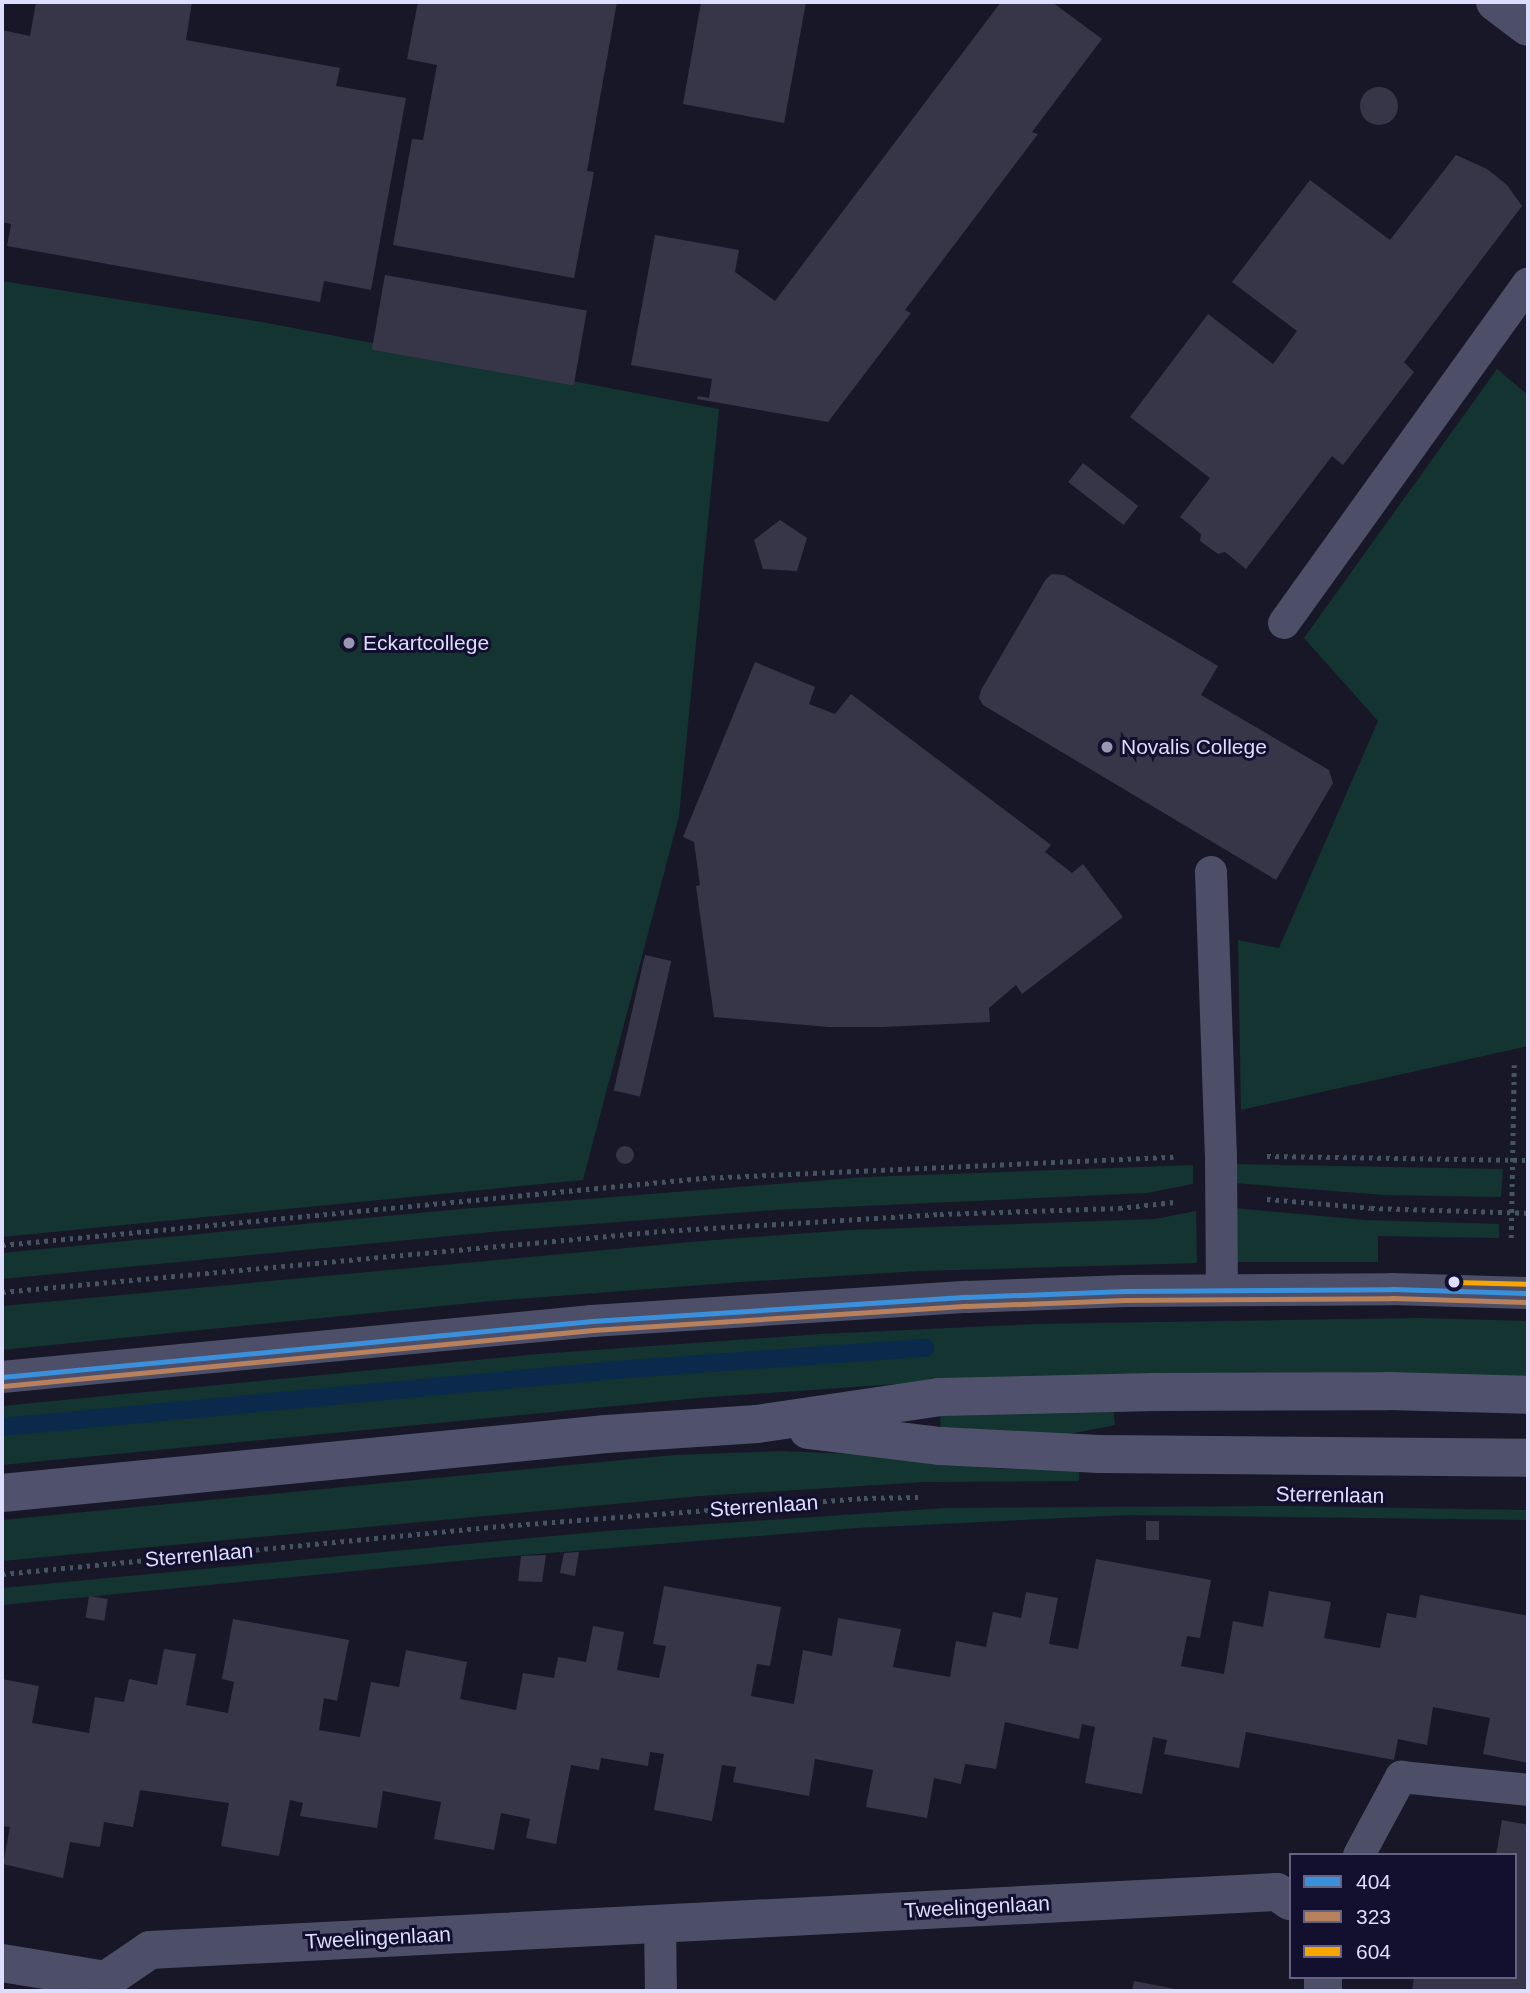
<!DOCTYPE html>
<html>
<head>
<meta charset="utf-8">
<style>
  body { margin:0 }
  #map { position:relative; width:1530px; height:1993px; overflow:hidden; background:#181727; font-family:Helvetica,sans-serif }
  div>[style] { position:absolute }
  .green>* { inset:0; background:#143431 }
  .stream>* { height:18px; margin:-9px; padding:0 9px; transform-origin:9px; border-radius:9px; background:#0a294b }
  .building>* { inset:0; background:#363648; transform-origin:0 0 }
  .round { border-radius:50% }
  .path>* { height:4.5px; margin-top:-2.25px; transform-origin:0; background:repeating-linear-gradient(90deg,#445462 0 3.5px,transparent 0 8.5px) }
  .service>* { height:32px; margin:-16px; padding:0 16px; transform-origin:16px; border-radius:16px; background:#4d4e68 }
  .minor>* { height:38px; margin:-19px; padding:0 19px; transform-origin:19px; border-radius:19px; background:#4d4e68 }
  .tertiary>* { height:38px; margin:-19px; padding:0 19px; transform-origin:19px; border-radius:19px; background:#4d4e68 }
  .secondary>* { height:38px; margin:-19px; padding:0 19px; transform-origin:19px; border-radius:19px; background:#50526d }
  .bus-1>* { height:5px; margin:-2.5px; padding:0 2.5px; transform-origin:2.5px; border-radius:2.5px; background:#3a90db }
  .bus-2>* { height:5px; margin:-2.5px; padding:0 2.5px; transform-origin:2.5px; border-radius:2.5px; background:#b6815c }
  .bus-3>* { height:5px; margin:-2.5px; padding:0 2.5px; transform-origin:2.5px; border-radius:2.5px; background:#f7a600 }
  .dots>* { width:19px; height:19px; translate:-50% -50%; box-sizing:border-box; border:4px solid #12102e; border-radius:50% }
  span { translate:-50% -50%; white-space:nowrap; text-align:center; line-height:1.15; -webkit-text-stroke:6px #12102e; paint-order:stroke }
  .poi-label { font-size:21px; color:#ddf }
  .left { translate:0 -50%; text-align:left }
  .street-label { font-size:21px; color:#ddf }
  .frame { position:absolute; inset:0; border:4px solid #ddf; pointer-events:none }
  .legend { position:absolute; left:1289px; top:1853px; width:228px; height:126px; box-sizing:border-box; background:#12102e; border:2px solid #636282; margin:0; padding:9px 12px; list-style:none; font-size:21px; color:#ddf }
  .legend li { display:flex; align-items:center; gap:14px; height:35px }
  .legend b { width:35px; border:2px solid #636282 }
</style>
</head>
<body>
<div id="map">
  <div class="green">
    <div style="clip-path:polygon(2px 281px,262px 322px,719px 409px,679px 816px,583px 1180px,2px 1237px)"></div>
    <div style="clip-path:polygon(1497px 369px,1528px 395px,1528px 1046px,1241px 1110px,1238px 940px,1279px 948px,1378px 721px,1304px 638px)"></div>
    <div style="clip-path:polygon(1234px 1164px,1503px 1169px,1501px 1197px,1384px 1195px,1234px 1183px)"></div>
    <div style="clip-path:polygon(1193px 1165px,1193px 1184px,1147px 1193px,775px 1210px,502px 1231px,2px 1279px,2px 1253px,460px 1209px,866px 1177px)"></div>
    <div style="clip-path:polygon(1234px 1208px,1365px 1220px,1499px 1224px,1499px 1238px,1378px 1236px,1378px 1262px,1234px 1262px)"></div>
    <div style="clip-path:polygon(1196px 1211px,1197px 1263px,919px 1271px,741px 1282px,492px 1301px,2px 1350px,2px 1306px,702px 1241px,849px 1230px,1155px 1219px)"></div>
    <div style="clip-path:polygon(1420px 1318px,1528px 1321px,1528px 1376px,925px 1382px,698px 1398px,2px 1465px,2px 1406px,538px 1354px,821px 1334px,1035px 1324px)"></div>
    <div style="clip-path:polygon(1113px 1407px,1115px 1425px,1044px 1439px,941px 1434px,940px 1413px)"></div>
    <div style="clip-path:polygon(784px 1451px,850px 1454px,1002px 1469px,1079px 1469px,1079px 1481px,925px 1482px,700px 1496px,2px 1561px,2px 1520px,674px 1455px)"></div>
    <div style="clip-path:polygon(1285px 1506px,1528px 1510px,1528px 1520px,1128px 1515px,857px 1528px,490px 1558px,2px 1605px,2px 1588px,606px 1531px,946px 1508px)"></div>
  </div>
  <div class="stream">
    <div style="left:2px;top:1427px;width:616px;rotate:-5.31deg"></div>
    <div style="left:615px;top:1370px;width:311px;rotate:-4.1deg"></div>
  </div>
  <div class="building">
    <div style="clip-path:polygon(36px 2px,192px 2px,186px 40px,340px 68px,336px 86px,406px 98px,371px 290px,324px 281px,320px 302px,7px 246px,11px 224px,2px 222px,2px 30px,30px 36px)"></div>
    <div style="clip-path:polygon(418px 2px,617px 2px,587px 171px,594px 172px,574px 278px,393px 245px,412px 139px,423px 140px,437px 65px,407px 59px)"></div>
    <div style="clip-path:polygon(701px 2px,806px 2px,784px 123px,683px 104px)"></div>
    <div style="clip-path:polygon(1001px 2px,1052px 2px,1102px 39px,1032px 132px,1038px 134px,905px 310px,911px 313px,828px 422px,697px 399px,698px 396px,709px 398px,712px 379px,631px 365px,655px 235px,739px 250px,735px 272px,775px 301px)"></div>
    <div class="round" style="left:1360px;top:87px;width:38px;height:38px"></div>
    <div style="clip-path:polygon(1456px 155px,1487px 169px,1507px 185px,1522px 206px,1404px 362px,1414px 372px,1343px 465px,1332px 456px,1246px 569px,1225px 552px,1218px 554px,1200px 541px,1201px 534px,1180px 517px,1210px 478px,1130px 417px,1208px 314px,1273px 364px,1297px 331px,1232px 282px,1310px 180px,1390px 240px)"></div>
    <div style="left:385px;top:275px;width:205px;height:76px;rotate:10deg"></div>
    <div style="left:1083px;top:463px;width:70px;height:24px;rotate:38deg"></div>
    <div style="clip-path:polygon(780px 520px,807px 538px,797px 571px,763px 569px,754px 540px)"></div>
    <div style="clip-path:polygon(1052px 574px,1064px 575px,1218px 666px,1201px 695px,1329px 770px,1333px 783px,1276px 880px,983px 705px,979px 698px,981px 690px,1046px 579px)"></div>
    <div style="clip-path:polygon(755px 662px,815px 687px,809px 704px,835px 714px,851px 694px,1051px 845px,1045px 852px,1072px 873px,1083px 864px,1123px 917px,1022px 994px,1016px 985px,989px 1008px,990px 1022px,883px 1027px,829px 1027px,714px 1017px,696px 886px,700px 885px,694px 842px,683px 837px)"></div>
    <div style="left:645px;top:955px;width:27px;height:139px;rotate:13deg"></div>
    <div class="round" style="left:616px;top:1146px;width:18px;height:18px"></div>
    <div style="left:1146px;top:1521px;width:13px;height:19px"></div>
    <div style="clip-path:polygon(579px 1552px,575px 1576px,560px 1573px,564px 1553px)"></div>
    <div style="clip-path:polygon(546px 1555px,542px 1582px,518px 1581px,521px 1556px)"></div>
    <div style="clip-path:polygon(1096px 1559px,1211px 1580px,1200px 1638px,1187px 1636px,1181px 1666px,1224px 1674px,1233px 1621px,1263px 1627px,1269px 1591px,1331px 1602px,1324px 1638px,1380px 1648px,1387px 1613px,1416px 1618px,1420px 1595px,1528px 1616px,1528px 1763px,1483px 1754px,1490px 1718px,1433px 1707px,1427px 1745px,1398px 1739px,1394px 1760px,1246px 1732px,1239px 1768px,1164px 1754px,1167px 1740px,1153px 1737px,1142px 1794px,1085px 1783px,1095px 1727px,1082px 1724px,1079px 1739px,1005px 1722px,996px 1769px,965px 1764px,961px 1784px,934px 1778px,927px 1818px,866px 1807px,873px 1770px,815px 1759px,809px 1796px,733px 1782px,736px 1767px,722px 1765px,712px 1821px,654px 1810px,664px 1754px,650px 1752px,648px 1766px,601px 1758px,599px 1770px,571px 1765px,556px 1844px,526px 1838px,530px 1819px,501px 1813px,494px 1850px,434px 1839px,441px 1802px,383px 1791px,377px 1828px,300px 1816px,303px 1803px,290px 1800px,279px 1856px,221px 1846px,229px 1803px,140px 1790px,133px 1827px,104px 1822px,100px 1847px,70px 1842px,63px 1878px,3px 1864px,10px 1827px,2px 1826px,2px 1679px,39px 1686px,32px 1723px,89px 1733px,95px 1697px,124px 1702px,129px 1679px,157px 1685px,164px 1649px,196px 1654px,186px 1705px,228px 1713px,234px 1682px,222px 1679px,233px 1619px,349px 1640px,337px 1701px,324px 1698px,319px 1730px,360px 1737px,371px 1682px,399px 1687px,406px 1650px,467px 1662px,460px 1699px,516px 1710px,523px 1673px,554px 1678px,558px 1657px,586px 1662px,593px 1626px,624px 1632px,617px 1670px,659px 1678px,666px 1646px,653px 1644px,664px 1586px,781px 1607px,770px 1666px,757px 1664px,751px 1696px,794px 1704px,803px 1650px,832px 1656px,838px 1618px,901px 1629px,893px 1667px,950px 1677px,956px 1641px,986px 1647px,993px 1612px,1021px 1618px,1026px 1592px,1058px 1598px,1049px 1644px,1078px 1649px)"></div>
    <div style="left:89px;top:1596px;width:19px;height:22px;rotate:9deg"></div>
    <div style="clip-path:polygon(1502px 1820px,1528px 1825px,1528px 1991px,1412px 1991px,1414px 1977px,1514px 1977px,1514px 1855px,1496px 1855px)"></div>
    <div style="clip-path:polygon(1134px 1981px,1181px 1990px,1180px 1991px,1132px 1991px)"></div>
  </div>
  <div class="path">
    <div style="left:1267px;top:1156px;width:261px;rotate:0.9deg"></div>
    <div style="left:1267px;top:1199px;width:104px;rotate:4.9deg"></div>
    <div style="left:1371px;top:1208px;width:157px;rotate:1.8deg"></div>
    <div style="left:1511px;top:1238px;width:173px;rotate:-89deg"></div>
    <div style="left:2px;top:1245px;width:704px;rotate:-5.46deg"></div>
    <div style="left:703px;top:1178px;width:471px;rotate:-2.6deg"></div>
    <div style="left:2px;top:1292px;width:663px;rotate:-5.28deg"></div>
    <div style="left:662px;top:1231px;width:279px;rotate:-3.5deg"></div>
    <div style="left:940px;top:1214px;width:179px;rotate:-1.9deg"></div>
    <div style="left:1119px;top:1208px;width:56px;rotate:-6.1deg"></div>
    <div style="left:2px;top:1574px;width:501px;rotate:-5.49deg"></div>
    <div style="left:501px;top:1526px;width:364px;rotate:-4.4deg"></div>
    <div style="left:864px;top:1498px;width:54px;rotate:-1.1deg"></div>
  </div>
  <div class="service">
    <div style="left:1284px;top:623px;width:418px;rotate:-54.3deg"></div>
    <div style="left:1211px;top:872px;width:283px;rotate:88deg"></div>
    <div style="left:1221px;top:1155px;width:135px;rotate:89.6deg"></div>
    <div style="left:2px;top:1377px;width:593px;rotate:-5.42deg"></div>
    <div style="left:592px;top:1321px;width:376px;rotate:-3.7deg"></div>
    <div style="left:967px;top:1297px;width:158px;rotate:-2.2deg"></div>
    <div style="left:1125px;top:1291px;width:267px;rotate:-0.4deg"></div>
    <div style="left:1392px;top:1289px;width:136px;rotate:1.7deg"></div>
    <div style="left:1359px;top:1855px;width:89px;rotate:-61.7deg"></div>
    <div style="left:1401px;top:1777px;width:128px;rotate:5.8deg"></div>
    <div style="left:660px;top:1923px;width:68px;rotate:89.2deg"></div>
  </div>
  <div class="minor">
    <div style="left:2px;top:1963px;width:105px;rotate:9.3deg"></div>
    <div style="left:1323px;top:1977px;width:14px;rotate:90deg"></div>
    <div style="left:101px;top:1991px;width:12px;rotate:-66deg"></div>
    <div style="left:106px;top:1980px;width:53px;rotate:-34.3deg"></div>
    <div style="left:150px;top:1950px;width:1128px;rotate:-2.95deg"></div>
    <div style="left:1277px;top:1892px;width:16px;rotate:35deg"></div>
  </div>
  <div class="tertiary">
    <div style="left:1495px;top:2px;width:41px;rotate:37.1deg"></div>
  </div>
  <div class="secondary">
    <div style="left:808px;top:1430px;width:134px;rotate:6.9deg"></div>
    <div style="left:941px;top:1446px;width:158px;rotate:2.9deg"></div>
    <div style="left:1099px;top:1454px;width:429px;rotate:0.5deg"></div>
    <div style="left:2px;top:1493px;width:607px;rotate:-5.58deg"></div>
    <div style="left:606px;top:1434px;width:151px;rotate:-3.8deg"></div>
    <div style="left:757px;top:1424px;width:184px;rotate:-8.4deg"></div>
    <div style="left:939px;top:1397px;width:216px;rotate:-1.3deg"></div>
    <div style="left:1155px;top:1392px;width:233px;rotate:-0.2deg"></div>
    <div style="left:1388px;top:1391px;width:140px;rotate:1.6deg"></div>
  </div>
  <div class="bus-1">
    <div style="left:2px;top:1377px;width:593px;rotate:-5.42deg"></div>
    <div style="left:592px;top:1321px;width:376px;rotate:-3.7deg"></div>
    <div style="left:967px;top:1297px;width:158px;rotate:-2.2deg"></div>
    <div style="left:1125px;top:1291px;width:267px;rotate:-0.4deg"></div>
    <div style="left:1392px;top:1289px;width:136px;rotate:1.7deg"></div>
  </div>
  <div class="bus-2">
    <div style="left:3px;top:1386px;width:593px;rotate:-5.42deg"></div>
    <div style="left:593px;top:1330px;width:375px;rotate:-3.7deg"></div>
    <div style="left:967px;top:1306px;width:158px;rotate:-2.2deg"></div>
    <div style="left:1125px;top:1300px;width:267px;rotate:-0.4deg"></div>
    <div style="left:1392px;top:1298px;width:136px;rotate:1.7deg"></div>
  </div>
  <div class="bus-3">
    <div style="left:1454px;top:1282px;width:74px;rotate:1.5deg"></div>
  </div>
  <div class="dots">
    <div style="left:349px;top:643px;background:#9898b3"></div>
    <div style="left:1107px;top:747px;background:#9898b3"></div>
    <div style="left:1454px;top:1282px;background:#ddf"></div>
  </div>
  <div class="poi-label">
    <span class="left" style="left:363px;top:643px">Eckartcollege</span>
    <span class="left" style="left:1121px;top:747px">Novalis College</span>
  </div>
  <div class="street-label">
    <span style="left:1330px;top:1495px;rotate:1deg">Sterrenlaan</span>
    <span style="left:764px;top:1506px;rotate:-4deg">Sterrenlaan</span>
    <span style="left:199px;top:1555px;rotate:-5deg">Sterrenlaan</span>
    <span style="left:977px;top:1907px;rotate:-3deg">Tweelingenlaan</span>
    <span style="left:378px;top:1938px;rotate:-3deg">Tweelingenlaan</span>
  </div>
  <div class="frame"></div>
  <ul class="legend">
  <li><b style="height:9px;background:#3a90db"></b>404</li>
  <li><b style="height:9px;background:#b6815c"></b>323</li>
  <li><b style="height:9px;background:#f7a600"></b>604</li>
  </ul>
</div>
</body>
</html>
